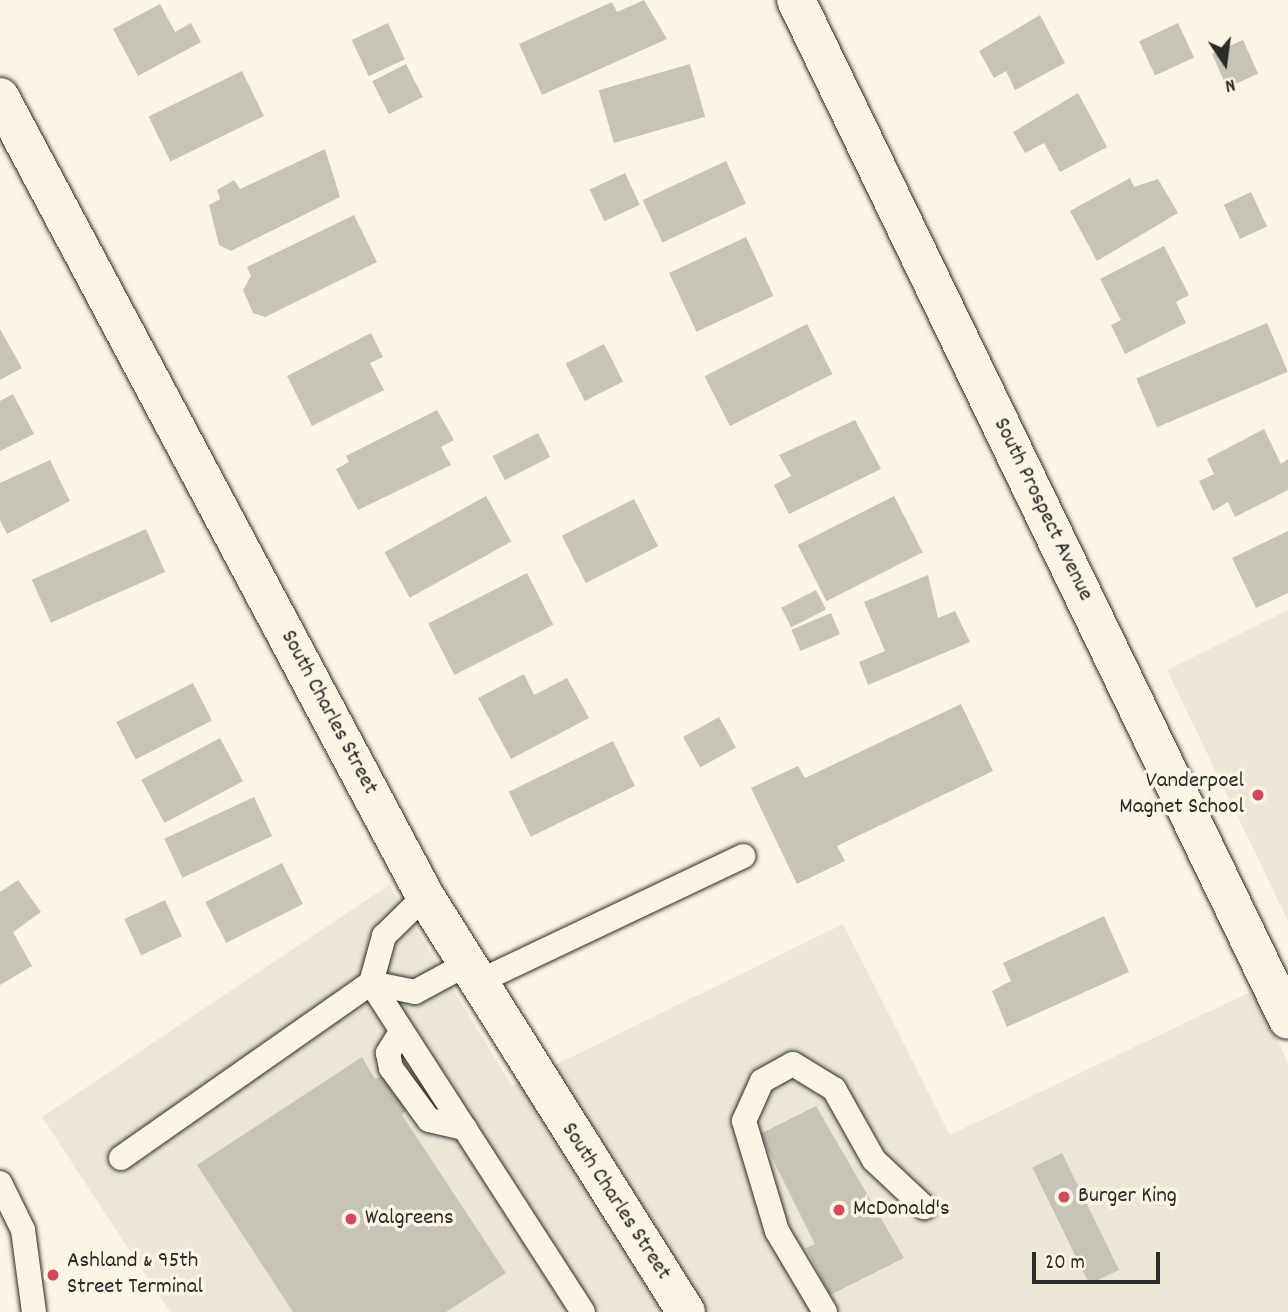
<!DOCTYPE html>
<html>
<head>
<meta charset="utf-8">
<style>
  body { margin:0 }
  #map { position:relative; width:1288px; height:1312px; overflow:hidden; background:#fcf5e5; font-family:Dekko,sans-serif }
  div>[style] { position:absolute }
  .built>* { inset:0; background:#ece6d7 }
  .building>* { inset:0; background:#c8c3b7; transform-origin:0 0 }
  .roads { filter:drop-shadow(0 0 2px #2b2b2b) drop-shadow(0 0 2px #2b2b2b) }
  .service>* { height:24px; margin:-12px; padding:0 12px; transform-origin:12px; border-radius:12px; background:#fcf5e5 }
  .minor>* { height:38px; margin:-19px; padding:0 19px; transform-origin:19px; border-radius:19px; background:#fcf5e5 }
  .dots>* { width:19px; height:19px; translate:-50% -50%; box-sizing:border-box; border:4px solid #fcf5e5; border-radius:50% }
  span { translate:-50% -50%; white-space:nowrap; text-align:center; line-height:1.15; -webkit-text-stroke:7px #fcf5e5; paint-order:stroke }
  .street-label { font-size:23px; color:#2b2b2b }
  .poi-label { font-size:23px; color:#2b2b2b }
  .right { translate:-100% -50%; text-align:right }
  .left { translate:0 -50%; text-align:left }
  .north { position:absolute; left:1190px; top:28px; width:70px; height:70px; -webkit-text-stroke:5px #fcf5e5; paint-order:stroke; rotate:167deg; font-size:19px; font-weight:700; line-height:28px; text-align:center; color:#2b2b2b }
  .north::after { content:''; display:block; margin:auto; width:24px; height:32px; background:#2b2b2b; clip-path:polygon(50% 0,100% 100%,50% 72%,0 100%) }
  .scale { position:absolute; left:1032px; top:1252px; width:128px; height:32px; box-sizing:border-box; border:4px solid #2b2b2b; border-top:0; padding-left:9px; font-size:21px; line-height:24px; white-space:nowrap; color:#2b2b2b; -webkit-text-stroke:5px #fcf5e5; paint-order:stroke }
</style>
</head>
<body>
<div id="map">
  <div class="built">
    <div style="clip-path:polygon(1288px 610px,1288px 921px,1167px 670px)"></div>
    <div style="clip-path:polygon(389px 885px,512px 1086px,843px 924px,950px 1135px,1254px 990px,1288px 1063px,1288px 1312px,170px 1312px,42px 1117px)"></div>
  </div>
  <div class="building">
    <div style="clip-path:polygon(644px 0,667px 39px,542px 95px,519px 44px,612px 2px,617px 12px)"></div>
    <div style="clip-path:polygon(160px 4px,175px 32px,191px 23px,201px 42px,138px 76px,113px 29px)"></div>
    <div style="clip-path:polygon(1040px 15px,1065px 63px,1015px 90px,1006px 71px,994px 78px,979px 51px)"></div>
    <div style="left:388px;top:23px;width:40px;height:40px;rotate:65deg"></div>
    <div style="left:1178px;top:23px;width:38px;height:43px;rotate:65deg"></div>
    <div style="left:1243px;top:40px;width:37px;height:34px;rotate:66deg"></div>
    <div style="left:406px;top:64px;width:37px;height:38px;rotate:63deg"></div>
    <div style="left:690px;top:64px;width:55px;height:95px;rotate:74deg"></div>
    <div style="left:242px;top:71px;width:50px;height:104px;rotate:64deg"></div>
    <div style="clip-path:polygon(1078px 93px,1107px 147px,1060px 172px,1044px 143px,1025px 153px,1013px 132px)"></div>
    <div style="clip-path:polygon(325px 149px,340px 197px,231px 251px,219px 245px,209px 205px,220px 199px,217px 190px,234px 180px,240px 189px)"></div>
    <div style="left:726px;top:161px;width:47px;height:92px;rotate:65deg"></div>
    <div style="left:625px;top:173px;width:35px;height:39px;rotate:65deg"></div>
    <div style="clip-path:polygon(1130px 178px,1134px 187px,1158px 179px,1178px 213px,1097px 261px,1070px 211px)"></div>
    <div style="left:1251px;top:192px;width:38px;height:30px;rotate:65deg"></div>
    <div style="clip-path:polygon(354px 215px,377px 262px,265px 317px,253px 313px,243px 290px,251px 276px,247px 267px)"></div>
    <div style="left:746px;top:237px;width:65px;height:85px;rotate:65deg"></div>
    <div style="clip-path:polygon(1164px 246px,1189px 295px,1176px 302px,1186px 323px,1125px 354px,1111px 325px,1121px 320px,1100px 279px)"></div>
    <div style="left:1267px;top:323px;width:53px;height:142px;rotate:67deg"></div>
    <div style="left:807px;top:324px;width:56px;height:115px;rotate:63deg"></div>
    <div style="clip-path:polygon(0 329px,22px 368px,0 380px)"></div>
    <div style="clip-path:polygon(371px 333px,383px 357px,370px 363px,384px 390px,312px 426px,287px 376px)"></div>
    <div style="left:604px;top:344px;width:42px;height:43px;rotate:63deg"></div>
    <div style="clip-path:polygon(13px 394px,34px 434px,0 451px,0 401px)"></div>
    <div style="clip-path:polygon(437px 410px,454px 440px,441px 447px,451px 465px,358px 510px,336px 469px,349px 462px,346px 456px)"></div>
    <div style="clip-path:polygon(855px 420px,881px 469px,789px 514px,774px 485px,791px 476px,779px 455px)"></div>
    <div style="clip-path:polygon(1264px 429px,1281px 464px,1288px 459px,1288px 490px,1235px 517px,1228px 502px,1213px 511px,1199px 481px,1214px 474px,1207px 459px)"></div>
    <div style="left:538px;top:433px;width:27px;height:51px;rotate:63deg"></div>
    <div style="clip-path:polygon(50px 460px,70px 501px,7px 534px,0 520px,0 483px)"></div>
    <div style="left:486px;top:496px;width:52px;height:116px;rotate:61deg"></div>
    <div style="left:894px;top:496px;width:63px;height:108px;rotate:63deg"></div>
    <div style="left:634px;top:499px;width:53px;height:81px;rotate:63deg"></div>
    <div style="left:146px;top:529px;width:47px;height:125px;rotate:66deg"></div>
    <div style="clip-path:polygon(1288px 531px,1288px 593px,1256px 608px,1232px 558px)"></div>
    <div style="left:527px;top:573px;width:58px;height:111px;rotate:63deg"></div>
    <div style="clip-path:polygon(928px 575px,938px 618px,955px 611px,970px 642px,868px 685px,859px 662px,885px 651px,864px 602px)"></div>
    <div style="left:816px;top:590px;width:22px;height:39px;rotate:63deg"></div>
    <div style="left:831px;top:613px;width:23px;height:43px;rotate:67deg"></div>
    <div style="clip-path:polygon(524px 674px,534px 695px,567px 678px,589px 718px,511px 759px,478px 698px)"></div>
    <div style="left:193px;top:683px;width:42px;height:86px;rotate:63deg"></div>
    <div style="clip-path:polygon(961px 704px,993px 771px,837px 846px,845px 861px,797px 884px,751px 788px,798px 766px,805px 778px)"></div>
    <div style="left:719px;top:717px;width:35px;height:41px;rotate:61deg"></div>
    <div style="left:220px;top:738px;width:49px;height:89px;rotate:62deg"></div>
    <div style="left:613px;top:741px;width:50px;height:116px;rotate:64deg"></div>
    <div style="left:254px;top:797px;width:43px;height:99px;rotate:65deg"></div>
    <div style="left:282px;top:863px;width:46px;height:86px;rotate:63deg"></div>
    <div style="clip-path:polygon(18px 880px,41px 912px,13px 932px,32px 966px,0 985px,0 892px)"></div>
    <div style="left:165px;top:900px;width:40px;height:45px;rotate:65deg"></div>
    <div style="clip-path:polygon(1104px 916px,1129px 972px,1007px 1027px,992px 991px,1011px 981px,1003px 963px)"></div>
    <div style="clip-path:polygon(362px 1057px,375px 1079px,405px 1064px,425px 1093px,402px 1115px,506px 1273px,446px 1312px,293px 1312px,197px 1165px)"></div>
    <div style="clip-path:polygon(816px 1106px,904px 1258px,830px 1295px,806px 1248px,815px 1244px,760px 1134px)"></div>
    <div style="left:1062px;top:1153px;width:130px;height:33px;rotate:64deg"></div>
  </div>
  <div class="roads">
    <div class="service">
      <div style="left:371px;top:983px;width:391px;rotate:57.2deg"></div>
      <div style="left:371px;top:983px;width:45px;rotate:11.6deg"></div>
      <div style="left:415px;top:992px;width:57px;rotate:-28.4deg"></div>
      <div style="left:476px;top:983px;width:296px;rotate:-25.4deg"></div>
      <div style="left:401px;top:1032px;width:25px;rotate:122deg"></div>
      <div style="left:388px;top:1053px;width:15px;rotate:79deg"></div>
      <div style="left:391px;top:1068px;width:64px;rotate:53.8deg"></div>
      <div style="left:429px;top:1120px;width:37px;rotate:13deg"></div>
      <div style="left:121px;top:1158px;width:305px;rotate:-35deg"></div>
      <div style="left:371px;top:983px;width:49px;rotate:-74.5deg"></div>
      <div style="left:384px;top:936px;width:57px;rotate:-44.3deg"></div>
      <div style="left:0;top:1183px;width:52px;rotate:63.9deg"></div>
      <div style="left:23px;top:1230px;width:83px;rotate:82.4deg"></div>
      <div style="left:825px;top:1312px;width:94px;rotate:-120.7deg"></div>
      <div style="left:777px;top:1231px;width:115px;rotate:-106.7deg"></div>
      <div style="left:744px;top:1121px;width:44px;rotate:-65.8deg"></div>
      <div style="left:762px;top:1081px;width:35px;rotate:-29deg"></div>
      <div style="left:793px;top:1064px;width:48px;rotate:31.4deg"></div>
      <div style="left:834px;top:1089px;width:81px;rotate:60.6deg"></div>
      <div style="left:874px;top:1160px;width:69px;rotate:43.2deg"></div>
    </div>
    <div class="minor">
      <div style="left:796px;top:0;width:1132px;rotate:64.25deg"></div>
      <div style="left:0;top:97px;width:905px;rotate:61.99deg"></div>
      <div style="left:425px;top:896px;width:491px;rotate:57.9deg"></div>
    </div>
  </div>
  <div class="dots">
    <div style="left:1258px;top:795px;background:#d1495b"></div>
    <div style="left:1064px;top:1197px;background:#d1495b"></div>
    <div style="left:839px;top:1210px;background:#d1495b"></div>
    <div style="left:351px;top:1219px;background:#d1495b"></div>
    <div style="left:53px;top:1275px;background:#d1495b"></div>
  </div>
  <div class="street-label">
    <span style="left:1042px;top:510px;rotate:64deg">South Prospect Avenue</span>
    <span style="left:328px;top:713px;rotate:62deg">South Charles Street</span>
    <span style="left:615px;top:1202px;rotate:57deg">South Charles Street</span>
  </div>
  <div class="poi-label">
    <span class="right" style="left:1244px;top:795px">Vanderpoel<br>Magnet School</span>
    <span class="left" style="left:1078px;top:1197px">Burger King</span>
    <span class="left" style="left:853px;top:1210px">McDonald's</span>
    <span class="left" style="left:365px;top:1219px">Walgreens</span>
    <span class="left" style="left:67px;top:1275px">Ashland &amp; 95th<br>Street Terminal</span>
  </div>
  <div class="north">N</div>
  <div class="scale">20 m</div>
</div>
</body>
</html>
